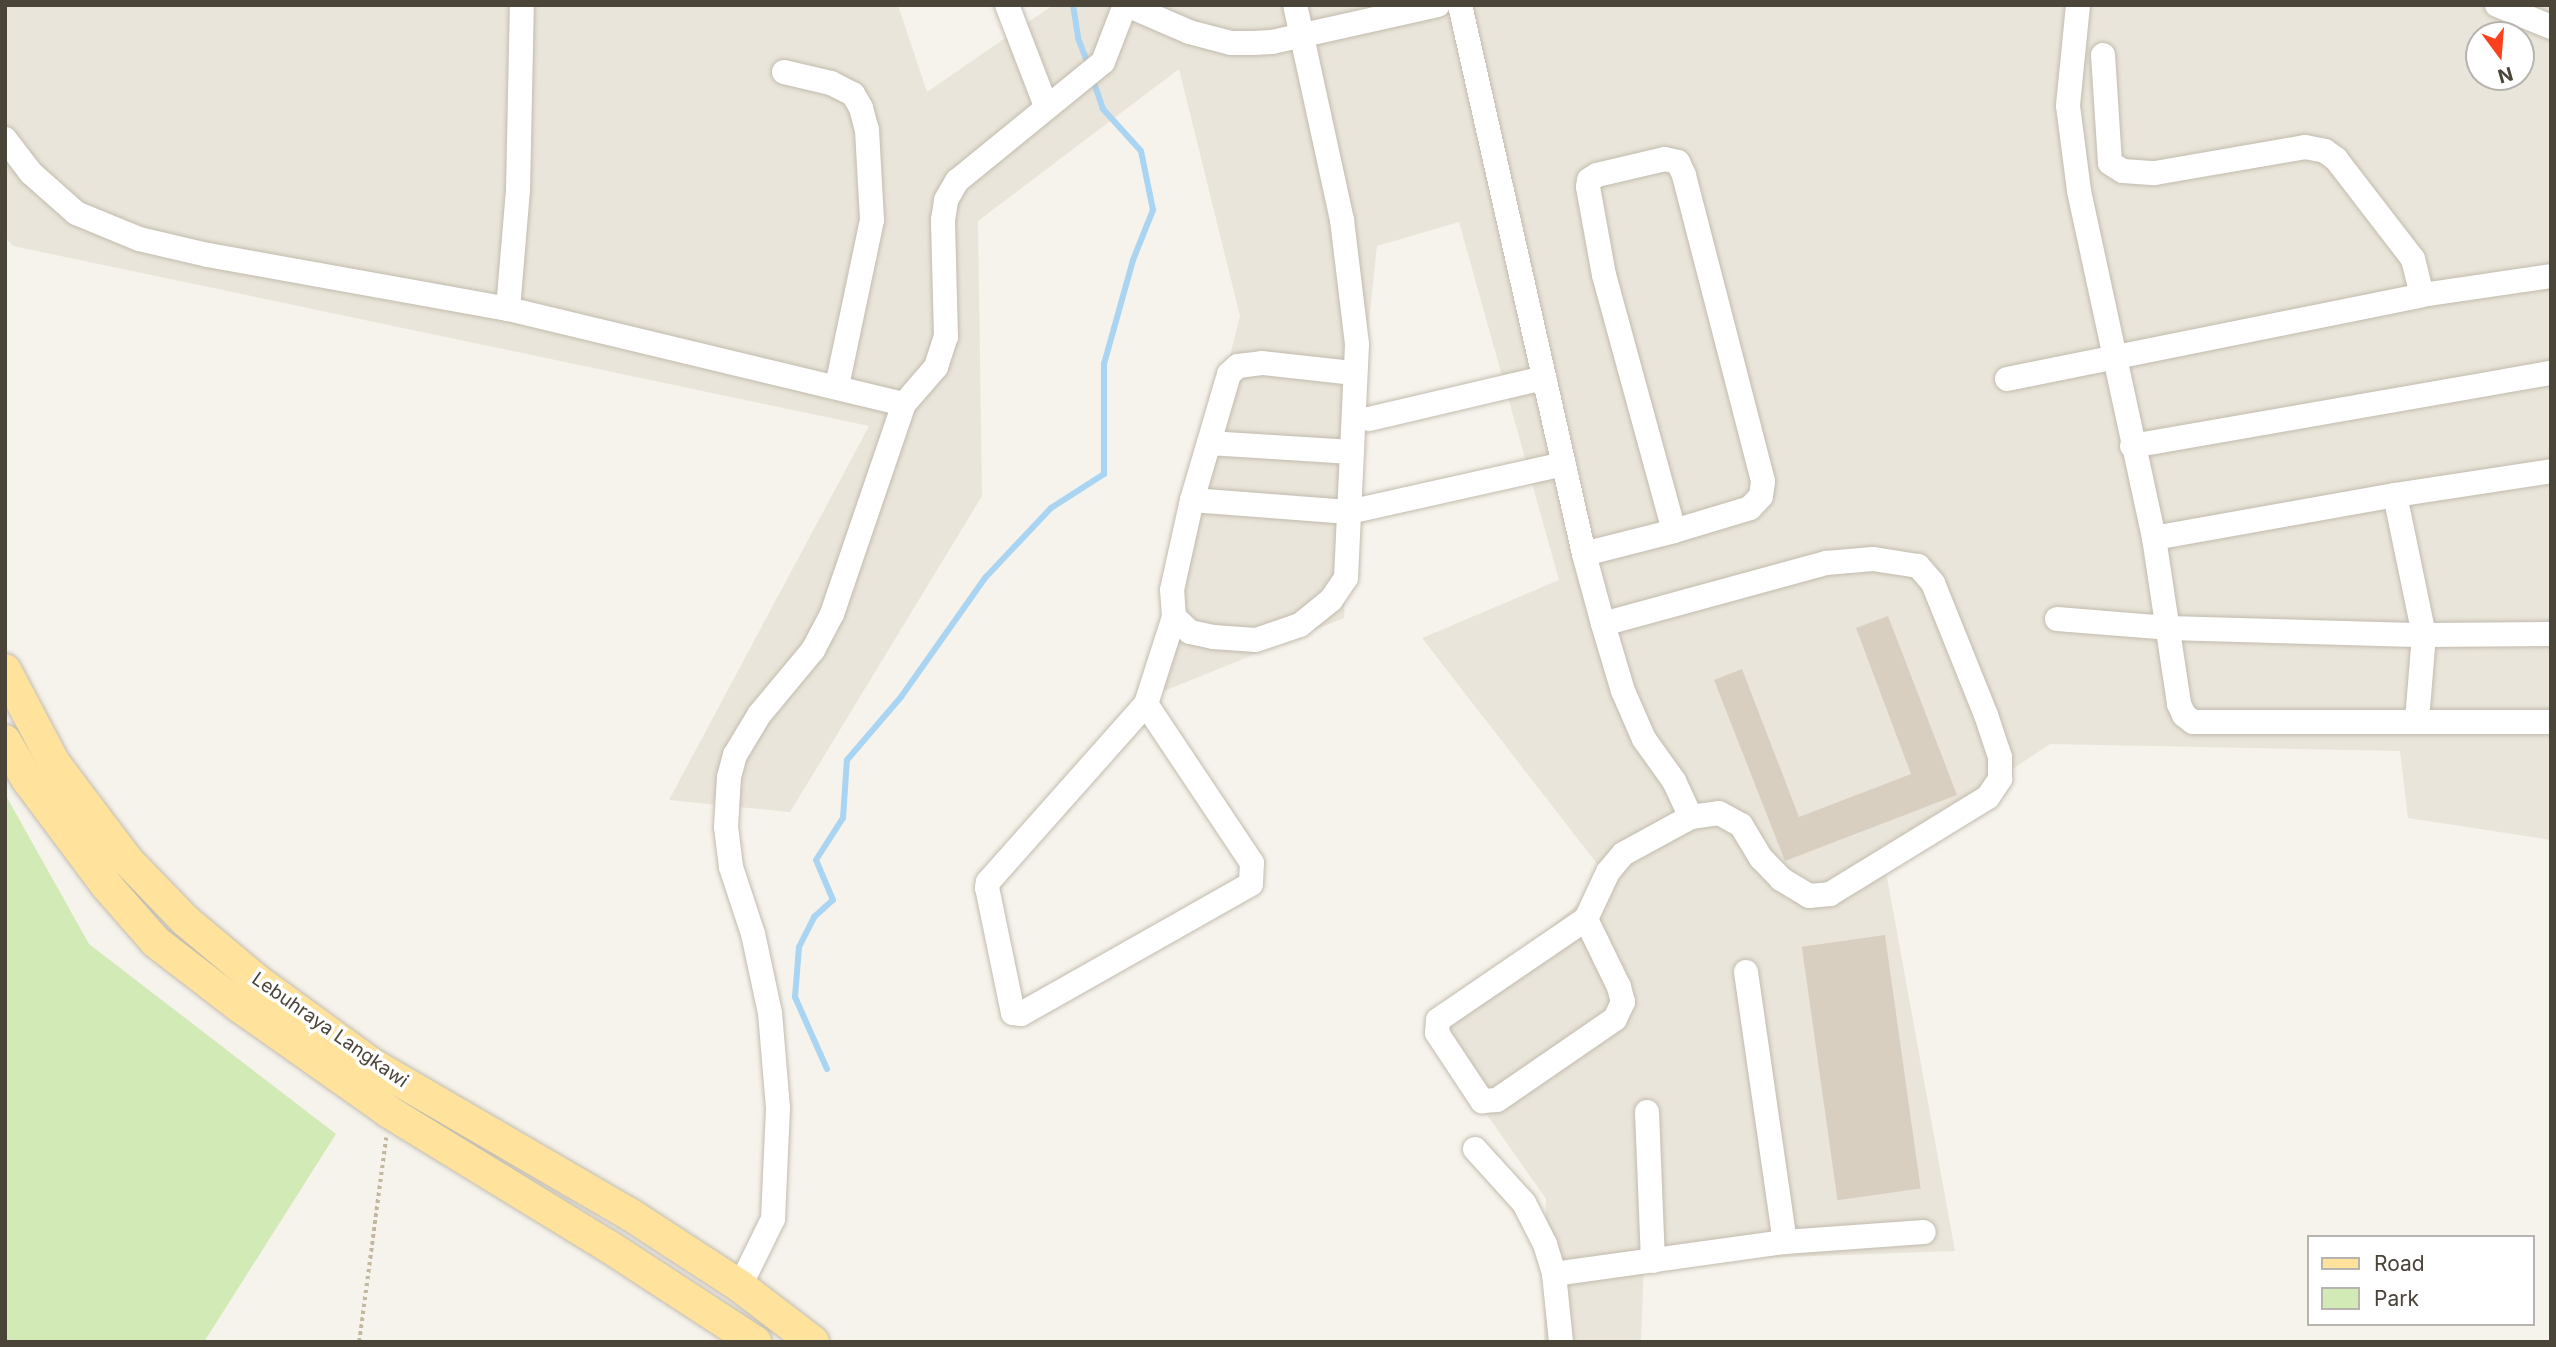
<!DOCTYPE html>
<html>
<head>
<meta charset="utf-8">
<style>
  body { margin:0 }
  #map { position:relative; width:2556px; height:1347px; overflow:hidden; background:#f6f3ec; font-family:Inter,sans-serif }
  div>[style] { position:absolute }
  .residential>* { inset:0; background:#eae5da }
  .green>* { inset:0; background:#d2eab5 }
  .stream>* { height:6px; margin:-3px; padding:0 3px; transform-origin:3px; border-radius:3px; background:#a9d4f2 }
  .building>* { inset:0; background:#d8cfc1; transform-origin:0 0 }
  .path>* { height:3.5px; margin-top:-1.75px; transform-origin:0; background:repeating-linear-gradient(90deg,#c4b79f 0 3.5px,transparent 0 7px) }
  .roads { filter:drop-shadow(0 0 2px #c2bbae) drop-shadow(0 0 2px #c2bbae) }
  .minor>* { height:24px; margin:-12px; padding:0 12px; transform-origin:12px; border-radius:12px; background:#fff }
  .major>* { height:32px; margin:-16px; padding:0 16px; transform-origin:16px; border-radius:16px; background:#ffe39c }
  span { translate:-50% -50%; white-space:nowrap; text-align:center; line-height:1.15; -webkit-text-stroke:7px #fff; paint-order:stroke }
  .street-label { font-size:19px; color:#4b4439 }
  .frame { position:absolute; inset:0; border:7px solid #4b4439; pointer-events:none }
  .legend { position:absolute; left:2307px; top:1235px; width:228px; height:91px; box-sizing:border-box; background:#fff; border:2px solid #b7b4b0; margin:0; padding:9px 12px; list-style:none; font-size:21px; color:#4b4439 }
  .legend li { display:flex; align-items:center; gap:14px; height:35px }
  .legend b { width:35px; border:2px solid #b7b4b0 }
  .north { position:absolute; left:2465px; top:21px; width:70px; height:70px; box-sizing:border-box; background:#fff; border:2px solid #b7b4b0; border-radius:50%; rotate:164deg; font-size:19px; font-weight:700; line-height:28px; text-align:center; color:#4b4439 }
  .north::after { content:''; display:block; margin:auto; width:24px; height:32px; background:#fc3f1d; clip-path:polygon(50% 0,100% 100%,50% 72%,0 100%) }
</style>
</head>
<body>
<div id="map">
  <div class="residential">
    <div style="clip-path:polygon(evenodd,5px 5px,898px 5px,927px 92px,1053px 5px,2551px 5px,2551px 840px,2408px 818px,2400px 751px,2050px 744px,1883px 855px,1955px 1251px,1644px 1262px,1641px 1342px,1544px 1342px,1546px 1199px,1429px 1032px,1608px 878px,1422px 638px,1559px 580px,1459px 222px,1377px 246px,1349px 512px,1344px 618px,1142px 700px,1240px 316px,1179px 69px,978px 221px,982px 496px,790px 812px,669px 800px,869px 426px,13px 246px,5px 237px,5px 5px,2479px 35px,2521px 35px,2521px 77px,2479px 77px,2479px 35px)"></div>
  </div>
  <div class="green">
    <div style="clip-path:polygon(5px 794px,89px 944px,336px 1134px,204px 1342px,5px 1342px)"></div>
  </div>
  <div class="stream">
    <div style="left:1073px;top:5px;width:33px;rotate:81deg"></div>
    <div style="left:1078px;top:38px;width:31px;rotate:69deg"></div>
    <div style="left:827px;top:1069px;width:79px;rotate:-114deg"></div>
    <div style="left:795px;top:997px;width:50px;rotate:-85.4deg"></div>
    <div style="left:799px;top:947px;width:34px;rotate:-63deg"></div>
    <div style="left:814px;top:917px;width:25px;rotate:-42deg"></div>
    <div style="left:833px;top:900px;width:43px;rotate:-113deg"></div>
    <div style="left:816px;top:860px;width:50px;rotate:-57.3deg"></div>
    <div style="left:843px;top:818px;width:58px;rotate:-86.1deg"></div>
    <div style="left:847px;top:760px;width:83px;rotate:-49.4deg"></div>
    <div style="left:901px;top:697px;width:146px;rotate:-54.8deg"></div>
    <div style="left:985px;top:578px;width:96px;rotate:-46.7deg"></div>
    <div style="left:1051px;top:508px;width:63px;rotate:-32.7deg"></div>
    <div style="left:1104px;top:474px;width:110px;rotate:-90deg"></div>
    <div style="left:1104px;top:364px;width:108px;rotate:-74.4deg"></div>
    <div style="left:1133px;top:260px;width:54px;rotate:-68.2deg"></div>
    <div style="left:1153px;top:210px;width:60px;rotate:-101.5deg"></div>
    <div style="left:1141px;top:151px;width:57px;rotate:-132.1deg"></div>
    <div style="left:1103px;top:109px;width:34px;rotate:-109deg"></div>
  </div>
  <div class="building">
    <div style="clip-path:polygon(1888px 616px,1957px 795px,1785px 861px,1714px 680px,1742px 669px,1799px 817px,1911px 774px,1856px 628px)"></div>
    <div style="left:1885px;top:935px;width:256px;height:84px;rotate:82deg"></div>
  </div>
  <div class="path">
    <div style="left:359px;top:1342px;width:206px;rotate:-82.5deg"></div>
  </div>
  <div class="roads">
    <div class="minor">
      <div style="left:1007px;top:5px;width:108px;rotate:68.9deg"></div>
      <div style="left:1127px;top:5px;width:68px;rotate:23.5deg"></div>
      <div style="left:1189px;top:32px;width:43px;rotate:14.7deg"></div>
      <div style="left:1231px;top:43px;width:22px"></div>
      <div style="left:1253px;top:43px;width:19px;rotate:-3deg"></div>
      <div style="left:1272px;top:42px;width:170px;rotate:-12.6deg"></div>
      <div style="left:1460px;top:5px;width:563px;rotate:77.27deg"></div>
      <div style="left:1584px;top:554px;width:73px;rotate:74.8deg"></div>
      <div style="left:1603px;top:624px;width:70px;rotate:73.4deg"></div>
      <div style="left:1623px;top:691px;width:52px;rotate:66.4deg"></div>
      <div style="left:1644px;top:739px;width:52px;rotate:54.5deg"></div>
      <div style="left:1674px;top:781px;width:40px;rotate:65deg"></div>
      <div style="left:2078px;top:5px;width:101px;rotate:95.7deg"></div>
      <div style="left:2068px;top:106px;width:86px;rotate:82.6deg"></div>
      <div style="left:2079px;top:191px;width:355px;rotate:77.8deg"></div>
      <div style="left:2154px;top:538px;width:168px;rotate:81.4deg"></div>
      <div style="left:2179px;top:704px;width:12px;rotate:66deg"></div>
      <div style="left:2184px;top:715px;width:11px;rotate:38deg"></div>
      <div style="left:2193px;top:722px;width:358px"></div>
      <div style="left:2497px;top:5px;width:58px;rotate:22.2deg"></div>
      <div style="left:2103px;top:55px;width:108px;rotate:86.3deg"></div>
      <div style="left:2110px;top:163px;width:15px;rotate:32deg"></div>
      <div style="left:2123px;top:171px;width:32px;rotate:4deg"></div>
      <div style="left:2155px;top:173px;width:152px;rotate:-9.8deg"></div>
      <div style="left:2305px;top:147px;width:20px;rotate:11deg"></div>
      <div style="left:2325px;top:151px;width:14px;rotate:36deg"></div>
      <div style="left:2336px;top:159px;width:126px;rotate:52.4deg"></div>
      <div style="left:2413px;top:259px;width:37px;rotate:76deg"></div>
      <div style="left:784px;top:72px;width:48px;rotate:13.2deg"></div>
      <div style="left:831px;top:83px;width:25px;rotate:27deg"></div>
      <div style="left:853px;top:94px;width:16px;rotate:60deg"></div>
      <div style="left:861px;top:108px;width:23px;rotate:75deg"></div>
      <div style="left:867px;top:130px;width:90px;rotate:86.8deg"></div>
      <div style="left:872px;top:220px;width:170px;rotate:101.9deg"></div>
      <div style="left:5px;top:139px;width:43px;rotate:52.6deg"></div>
      <div style="left:31px;top:173px;width:60px;rotate:41.6deg"></div>
      <div style="left:76px;top:213px;width:68px;rotate:22.4deg"></div>
      <div style="left:139px;top:239px;width:71px;rotate:13.1deg"></div>
      <div style="left:208px;top:255px;width:305px;rotate:10.2deg"></div>
      <div style="left:508px;top:309px;width:407px;rotate:13.5deg"></div>
      <div style="left:508px;top:309px;width:119px;rotate:-85.2deg"></div>
      <div style="left:518px;top:190px;width:185px;rotate:-88.8deg"></div>
      <div style="left:2007px;top:379px;width:423px;rotate:-11.4deg"></div>
      <div style="left:2422px;top:295px;width:130px;rotate:-8.4deg"></div>
      <div style="left:1369px;top:419px;width:180px;rotate:-13.2deg"></div>
      <div style="left:1209px;top:443px;width:143px;rotate:3.6deg"></div>
      <div style="left:2132px;top:446px;width:425px;rotate:-9.9deg"></div>
      <div style="left:2395px;top:495px;width:143px;rotate:78.3deg"></div>
      <div style="left:2424px;top:635px;width:86px;rotate:94.7deg"></div>
      <div style="left:1192px;top:500px;width:157px;rotate:4.4deg"></div>
      <div style="left:1349px;top:512px;width:220px;rotate:-12.6deg"></div>
      <div style="left:2154px;top:538px;width:245px;rotate:-10.1deg"></div>
      <div style="left:2395px;top:495px;width:158px;rotate:-8.7deg"></div>
      <div style="left:1584px;top:554px;width:93px;rotate:-14.3deg"></div>
      <div style="left:1674px;top:531px;width:79px;rotate:-16.8deg"></div>
      <div style="left:1750px;top:508px;width:16px;rotate:-47deg"></div>
      <div style="left:1761px;top:496px;width:15px;rotate:-82deg"></div>
      <div style="left:1763px;top:481px;width:316px;rotate:-104.5deg"></div>
      <div style="left:1684px;top:175px;width:14px;rotate:-115deg"></div>
      <div style="left:1678px;top:162px;width:13px;rotate:-167deg"></div>
      <div style="left:1665px;top:159px;width:70px;rotate:166.8deg"></div>
      <div style="left:1597px;top:175px;width:9px;rotate:148deg"></div>
      <div style="left:1589px;top:180px;width:7px;rotate:98deg"></div>
      <div style="left:1588px;top:187px;width:89px;rotate:79.7deg"></div>
      <div style="left:1604px;top:275px;width:265px;rotate:74.7deg"></div>
      <div style="left:1174px;top:617px;width:22px;rotate:43deg"></div>
      <div style="left:1190px;top:632px;width:24px;rotate:12deg"></div>
      <div style="left:1213px;top:637px;width:43px;rotate:4deg"></div>
      <div style="left:1256px;top:640px;width:46px;rotate:-18.8deg"></div>
      <div style="left:1300px;top:625px;width:40px;rotate:-39deg"></div>
      <div style="left:1331px;top:600px;width:27px;rotate:-56deg"></div>
      <div style="left:1346px;top:578px;width:234px;rotate:-87.3deg"></div>
      <div style="left:1357px;top:344px;width:125px;rotate:-96.9deg"></div>
      <div style="left:1342px;top:220px;width:220px;rotate:-102.3deg"></div>
      <div style="left:2057px;top:619px;width:111px;rotate:4.6deg"></div>
      <div style="left:2168px;top:628px;width:256px;rotate:1.6deg"></div>
      <div style="left:2424px;top:635px;width:127px;rotate:-0.5deg"></div>
      <div style="left:1146px;top:704px;width:191px;rotate:56.3deg"></div>
      <div style="left:1252px;top:863px;width:21px;rotate:93deg"></div>
      <div style="left:1251px;top:884px;width:264px;rotate:150.5deg"></div>
      <div style="left:1021px;top:1014px;width:8px;rotate:-173deg"></div>
      <div style="left:1013px;top:1013px;width:128px;rotate:-101.7deg"></div>
      <div style="left:987px;top:888px;width:6px;rotate:-81deg"></div>
      <div style="left:988px;top:882px;width:238px;rotate:-48.4deg"></div>
      <div style="left:1146px;top:704px;width:91px;rotate:-72.2deg"></div>
      <div style="left:1174px;top:617px;width:27px;rotate:-94deg"></div>
      <div style="left:1172px;top:590px;width:92px;rotate:-77.5deg"></div>
      <div style="left:1192px;top:500px;width:131px;rotate:-73.6deg"></div>
      <div style="left:1229px;top:374px;width:12px;rotate:-42deg"></div>
      <div style="left:1238px;top:366px;width:24px;rotate:-7deg"></div>
      <div style="left:1262px;top:363px;width:92px;rotate:6.3deg"></div>
      <div style="left:1586px;top:919px;width:179px;rotate:145.7deg"></div>
      <div style="left:1438px;top:1020px;width:13px;rotate:94deg"></div>
      <div style="left:1437px;top:1033px;width:82px;rotate:56.5deg"></div>
      <div style="left:1482px;top:1101px;width:15px;rotate:-4deg"></div>
      <div style="left:1497px;top:1100px;width:143px;rotate:-34.5deg"></div>
      <div style="left:1615px;top:1019px;width:19px;rotate:-65deg"></div>
      <div style="left:1623px;top:1002px;width:16px;rotate:-105deg"></div>
      <div style="left:1619px;top:987px;width:76px;rotate:-115.9deg"></div>
      <div style="left:1586px;top:919px;width:52px;rotate:-64.9deg"></div>
      <div style="left:1608px;top:872px;width:23px;rotate:-50deg"></div>
      <div style="left:1623px;top:854px;width:77px;rotate:-28.6deg"></div>
      <div style="left:1691px;top:817px;width:28px;rotate:-8deg"></div>
      <div style="left:1719px;top:813px;width:25px;rotate:29deg"></div>
      <div style="left:1741px;top:825px;width:39px;rotate:59deg"></div>
      <div style="left:1761px;top:858px;width:29px;rotate:46deg"></div>
      <div style="left:1781px;top:879px;width:33px;rotate:31deg"></div>
      <div style="left:1809px;top:896px;width:21px;rotate:-5deg"></div>
      <div style="left:1830px;top:894px;width:185px;rotate:-31.5deg"></div>
      <div style="left:1988px;top:797px;width:22px;rotate:-56deg"></div>
      <div style="left:2000px;top:779px;width:22px;rotate:-90deg"></div>
      <div style="left:2000px;top:757px;width:44px;rotate:-108.4deg"></div>
      <div style="left:1986px;top:715px;width:142px;rotate:-111.9deg"></div>
      <div style="left:1933px;top:583px;width:23px;rotate:-131deg"></div>
      <div style="left:1918px;top:566px;width:46px;rotate:-171.2deg"></div>
      <div style="left:1873px;top:559px;width:47px;rotate:175.1deg"></div>
      <div style="left:1826px;top:563px;width:231px;rotate:164.7deg"></div>
      <div style="left:1746px;top:972px;width:273px;rotate:81.8deg"></div>
      <div style="left:1647px;top:1112px;width:149px;rotate:87.7deg"></div>
      <div style="left:1475px;top:1149px;width:73px;rotate:47.8deg"></div>
      <div style="left:1524px;top:1203px;width:46px;rotate:62.9deg"></div>
      <div style="left:1545px;top:1244px;width:31px;rotate:73deg"></div>
      <div style="left:1554px;top:1274px;width:68px;rotate:84.1deg"></div>
      <div style="left:1554px;top:1274px;width:233px;rotate:-7.9deg"></div>
      <div style="left:1785px;top:1242px;width:139px;rotate:-4.1deg"></div>
      <div style="left:740px;top:1286px;width:75px;rotate:-63.8deg"></div>
      <div style="left:773px;top:1219px;width:111px;rotate:-87.4deg"></div>
      <div style="left:778px;top:1108px;width:95px;rotate:-94.8deg"></div>
      <div style="left:770px;top:1013px;width:81px;rotate:-102.1deg"></div>
      <div style="left:753px;top:934px;width:71px;rotate:-108.2deg"></div>
      <div style="left:731px;top:867px;width:40px;rotate:-97.1deg"></div>
      <div style="left:726px;top:827px;width:50px;rotate:-86.6deg"></div>
      <div style="left:729px;top:777px;width:23px;rotate:-75deg"></div>
      <div style="left:735px;top:755px;width:47px;rotate:-59deg"></div>
      <div style="left:759px;top:715px;width:85px;rotate:-50.3deg"></div>
      <div style="left:813px;top:650px;width:41px;rotate:-62.2deg"></div>
      <div style="left:832px;top:614px;width:222px;rotate:-71.1deg"></div>
      <div style="left:904px;top:404px;width:49px;rotate:-49.1deg"></div>
      <div style="left:936px;top:367px;width:32px;rotate:-72deg"></div>
      <div style="left:946px;top:337px;width:117px;rotate:-91.5deg"></div>
      <div style="left:943px;top:220px;width:20px;rotate:-81deg"></div>
      <div style="left:946px;top:200px;width:22px;rotate:-60deg"></div>
      <div style="left:957px;top:181px;width:188px;rotate:-39.2deg"></div>
      <div style="left:1103px;top:62px;width:61px;rotate:-68.9deg"></div>
    </div>
    <div class="major">
      <div style="left:5px;top:670px;width:105px;rotate:62.2deg"></div>
      <div style="left:54px;top:763px;width:121px;rotate:53deg"></div>
      <div style="left:127px;top:860px;width:85px;rotate:46deg"></div>
      <div style="left:186px;top:921px;width:90px;rotate:40deg"></div>
      <div style="left:255px;top:979px;width:146px;rotate:36.1deg"></div>
      <div style="left:373px;top:1065px;width:298px;rotate:30.2deg"></div>
      <div style="left:631px;top:1215px;width:130px;rotate:33.1deg"></div>
      <div style="left:740px;top:1286px;width:92px;rotate:37.5deg"></div>
      <div style="left:5px;top:741px;width:44px;rotate:59.9deg"></div>
      <div style="left:27px;top:779px;width:134px;rotate:53.2deg"></div>
      <div style="left:107px;top:886px;width:74px;rotate:48.8deg"></div>
      <div style="left:156px;top:942px;width:105px;rotate:37.6deg"></div>
      <div style="left:239px;top:1006px;width:184px;rotate:35.2deg"></div>
      <div style="left:389px;top:1112px;width:257px;rotate:31.5deg"></div>
      <div style="left:608px;top:1246px;width:176px;rotate:33.1deg"></div>
    </div>
  </div>
  <div class="street-label">
    <span style="left:330px;top:1030px;rotate:35deg">Lebuhraya Langkawi</span>
  </div>
  <div class="frame"></div>
  <ul class="legend">
  <li><b style="height:9px;background:#ffe39c"></b>Road</li>
  <li><b style="height:19px;background:#d2eab5"></b>Park</li>
  </ul>
  <div class="north">N</div>
</div>
</body>
</html>
